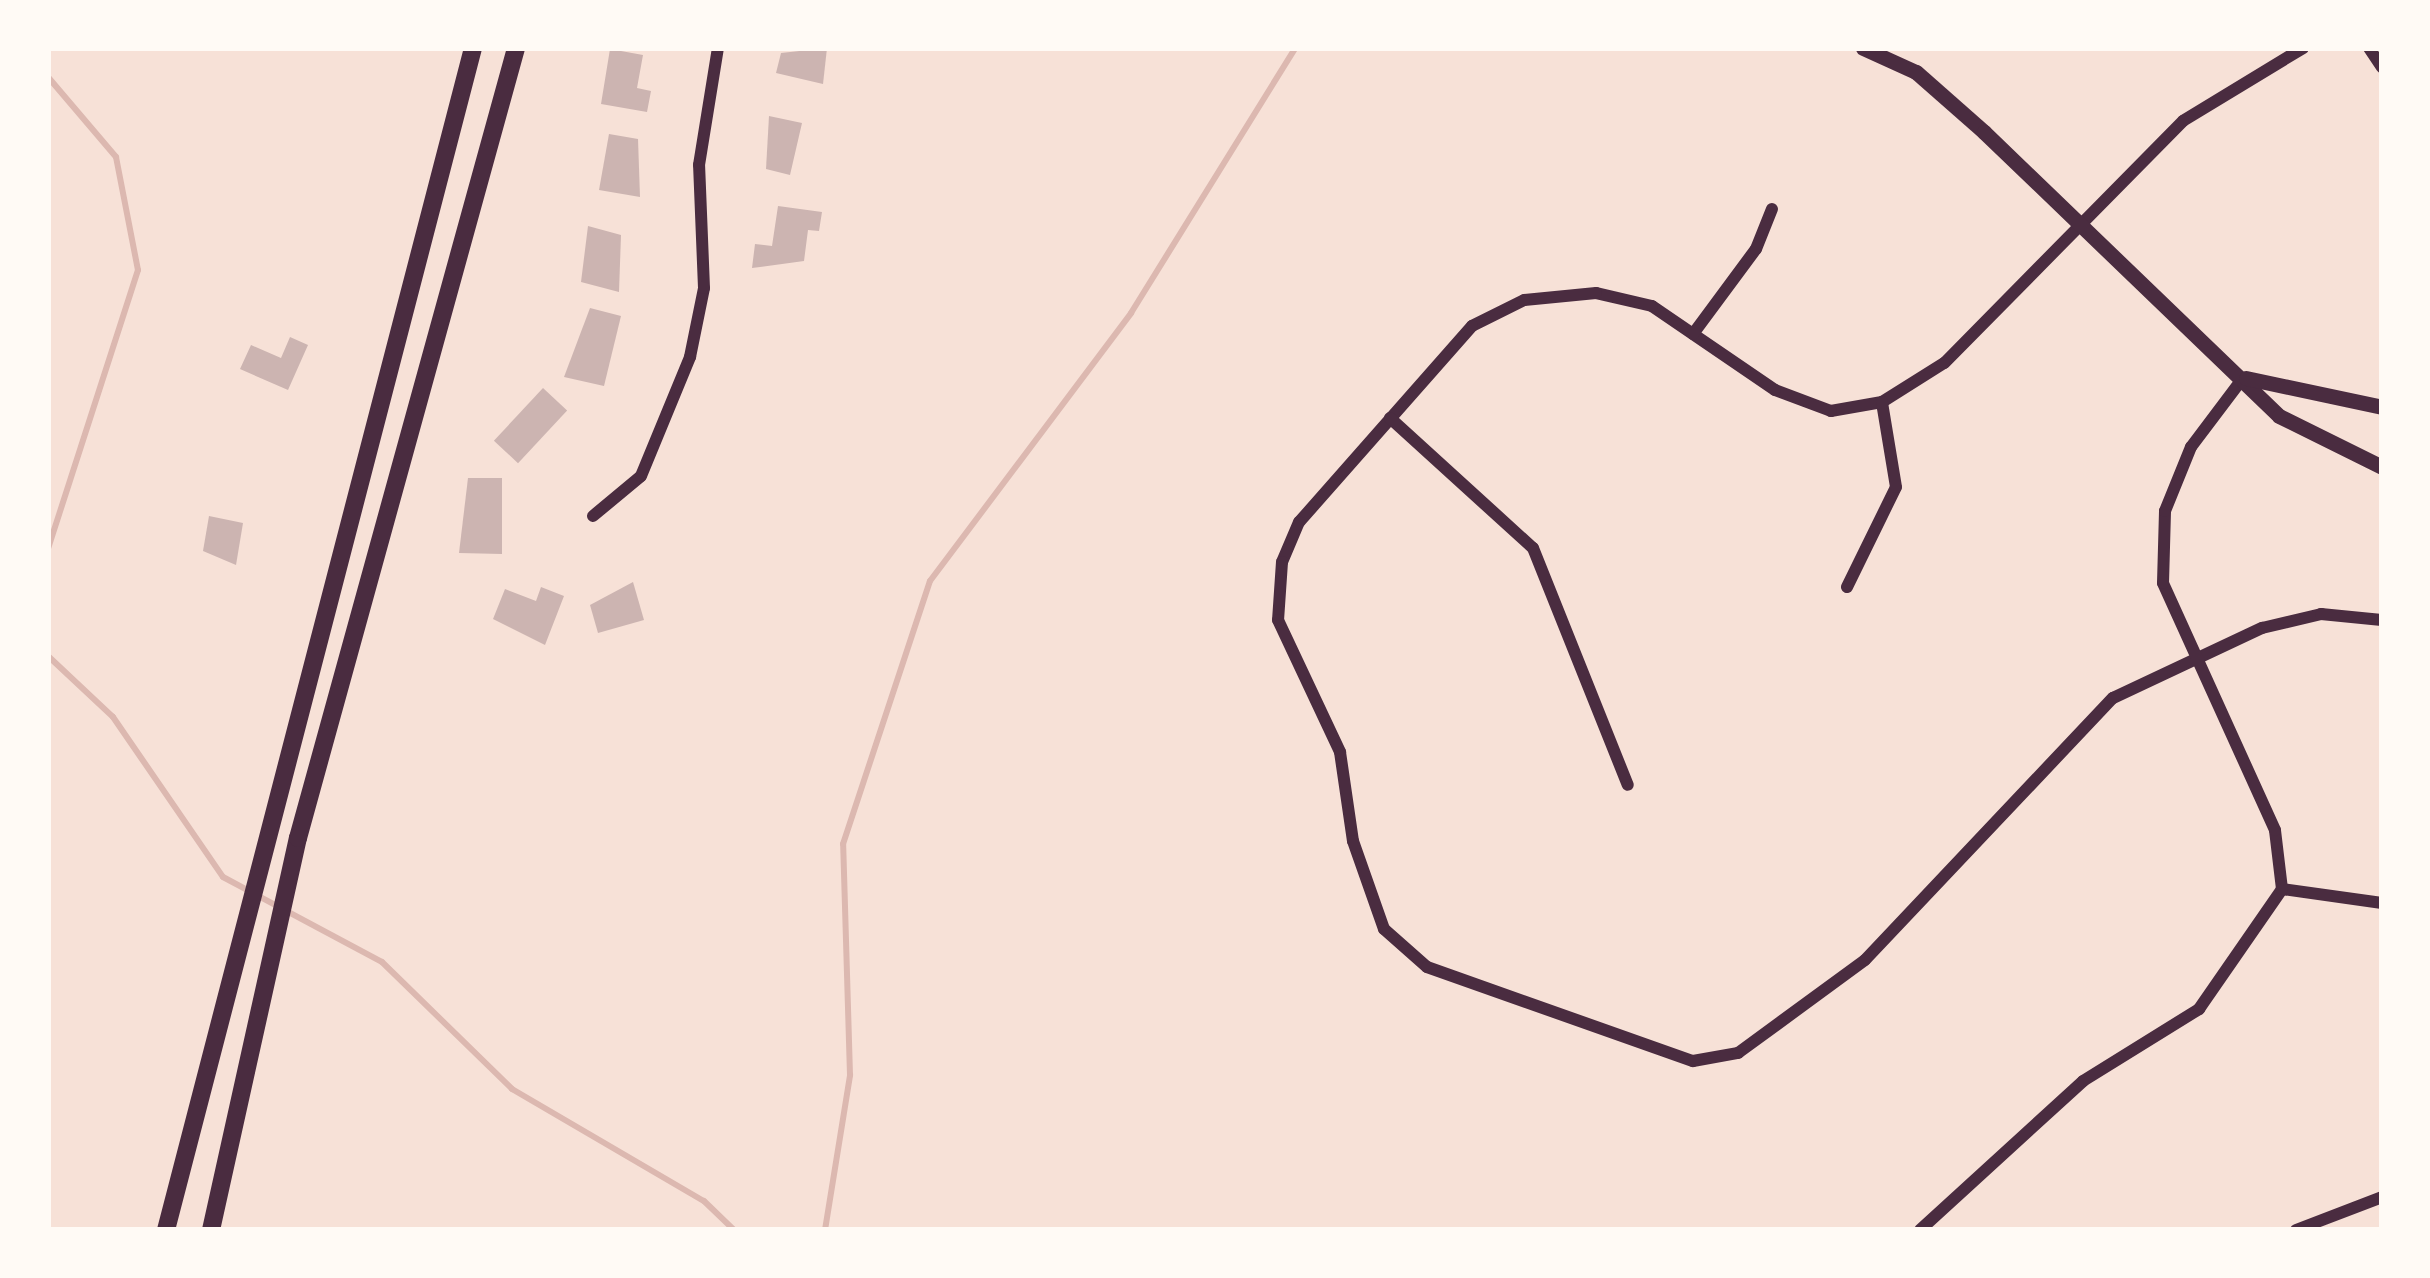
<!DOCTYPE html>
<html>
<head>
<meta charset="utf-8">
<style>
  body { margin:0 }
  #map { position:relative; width:2430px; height:1278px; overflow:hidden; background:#f7e1d7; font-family:Cabin,sans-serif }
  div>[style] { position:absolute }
  .stream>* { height:6px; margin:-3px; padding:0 3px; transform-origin:3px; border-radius:3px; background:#dcb8b0 }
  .building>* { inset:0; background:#ccb4b1; transform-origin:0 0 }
  .minor>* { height:12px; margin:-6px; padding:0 6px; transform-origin:6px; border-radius:6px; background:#4a2c40 }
  .tertiary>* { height:15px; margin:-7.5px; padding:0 7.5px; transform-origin:7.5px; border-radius:7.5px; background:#4a2c40 }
  .primary>* { height:18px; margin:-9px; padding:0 9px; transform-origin:9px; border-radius:9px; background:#4a2c40 }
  span { translate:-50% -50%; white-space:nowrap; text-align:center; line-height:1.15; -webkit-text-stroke:12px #fffaf5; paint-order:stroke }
  .frame { position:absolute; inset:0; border:51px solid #fffaf5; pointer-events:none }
</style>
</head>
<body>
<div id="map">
  <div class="stream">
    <div style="left:48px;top:77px;width:105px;rotate:49.6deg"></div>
    <div style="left:116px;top:157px;width:115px;rotate:79deg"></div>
    <div style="left:138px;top:270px;width:292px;rotate:107.9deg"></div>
    <div style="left:48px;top:656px;width:89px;rotate:43.2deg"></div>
    <div style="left:113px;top:717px;width:194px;rotate:55.5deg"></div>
    <div style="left:223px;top:877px;width:180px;rotate:28.1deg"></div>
    <div style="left:382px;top:962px;width:182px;rotate:44.3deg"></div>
    <div style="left:512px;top:1089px;width:222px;rotate:30.3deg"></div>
    <div style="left:704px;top:1201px;width:42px;rotate:44deg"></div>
    <div style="left:825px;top:1230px;width:157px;rotate:-80.8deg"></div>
    <div style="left:850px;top:1075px;width:231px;rotate:-91.7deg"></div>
    <div style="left:843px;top:844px;width:277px;rotate:-71.7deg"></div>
    <div style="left:930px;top:581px;width:335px;rotate:-53.1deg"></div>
    <div style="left:1131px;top:313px;width:312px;rotate:-58.2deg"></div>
  </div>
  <div class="building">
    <div style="clip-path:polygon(827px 48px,823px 84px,776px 73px,781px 53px)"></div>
    <div style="clip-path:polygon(610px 49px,643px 55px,637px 88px,651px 91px,647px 112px,601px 104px)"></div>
    <div style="clip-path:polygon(769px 116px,802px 123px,790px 175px,766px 169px)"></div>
    <div style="clip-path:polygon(609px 134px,638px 139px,640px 197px,599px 190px)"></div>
    <div style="clip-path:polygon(778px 206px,822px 212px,819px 231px,808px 230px,804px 261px,752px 268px,755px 244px,772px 246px)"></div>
    <div style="clip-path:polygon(588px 226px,621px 235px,619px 292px,581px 282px)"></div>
    <div style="clip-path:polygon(590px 308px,621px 316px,604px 386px,564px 377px)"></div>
    <div style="clip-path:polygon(290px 337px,308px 345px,288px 390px,240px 369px,251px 345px,281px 358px)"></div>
    <div style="left:543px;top:388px;width:33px;height:72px;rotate:43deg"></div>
    <div style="clip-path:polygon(468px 478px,502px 478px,502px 554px,459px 553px)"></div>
    <div style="clip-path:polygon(209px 516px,243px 523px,236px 565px,203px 551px)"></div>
    <div style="clip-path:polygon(633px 582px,644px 620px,598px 633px,590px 605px)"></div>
    <div style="clip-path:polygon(541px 587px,564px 596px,545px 645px,493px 619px,505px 589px,536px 601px)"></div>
  </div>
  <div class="minor">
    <div style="left:2303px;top:48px;width:140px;rotate:148.7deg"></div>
    <div style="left:2183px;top:121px;width:340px;rotate:134.6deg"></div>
    <div style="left:1944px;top:363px;width:73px;rotate:147.8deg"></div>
    <div style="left:1882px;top:402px;width:52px;rotate:170deg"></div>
    <div style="left:1831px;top:411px;width:60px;rotate:-159.4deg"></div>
    <div style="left:1775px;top:390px;width:149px;rotate:-145.7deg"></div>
    <div style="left:1652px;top:306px;width:57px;rotate:-166.9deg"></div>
    <div style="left:1596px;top:293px;width:72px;rotate:174.4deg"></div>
    <div style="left:1524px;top:300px;width:58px;rotate:153.4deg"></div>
    <div style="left:1472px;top:326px;width:261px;rotate:131.4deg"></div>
    <div style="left:1299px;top:522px;width:43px;rotate:113deg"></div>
    <div style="left:1282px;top:562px;width:58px;rotate:93.9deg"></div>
    <div style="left:1278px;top:620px;width:146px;rotate:64.8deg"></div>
    <div style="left:1340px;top:752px;width:90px;rotate:81.7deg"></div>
    <div style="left:1353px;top:841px;width:93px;rotate:70.6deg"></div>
    <div style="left:1384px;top:929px;width:57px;rotate:41.5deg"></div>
    <div style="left:1427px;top:967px;width:282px;rotate:19.5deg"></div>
    <div style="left:1693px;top:1061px;width:46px;rotate:-10.1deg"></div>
    <div style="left:1738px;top:1053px;width:157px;rotate:-36.2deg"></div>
    <div style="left:1865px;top:960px;width:361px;rotate:-46.6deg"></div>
    <div style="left:2113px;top:698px;width:165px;rotate:-25.2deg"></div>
    <div style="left:2262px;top:628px;width:61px;rotate:-13.3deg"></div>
    <div style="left:2321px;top:614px;width:61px;rotate:5.6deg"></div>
    <div style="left:2369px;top:48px;width:23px;rotate:56deg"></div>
    <div style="left:1693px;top:334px;width:106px;rotate:-53.5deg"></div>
    <div style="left:1756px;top:249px;width:43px;rotate:-68.2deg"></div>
    <div style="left:1390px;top:418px;width:193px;rotate:42.3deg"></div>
    <div style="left:1533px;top:548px;width:255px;rotate:68.2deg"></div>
    <div style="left:593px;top:516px;width:62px;rotate:-39.8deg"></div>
    <div style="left:641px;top:476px;width:129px;rotate:-67.6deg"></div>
    <div style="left:690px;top:357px;width:70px;rotate:-78.5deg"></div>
    <div style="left:704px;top:288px;width:123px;rotate:-92.3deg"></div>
    <div style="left:699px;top:165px;width:119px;rotate:-80.8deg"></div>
    <div style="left:1847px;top:587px;width:111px;rotate:-63.9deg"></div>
    <div style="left:1896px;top:487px;width:86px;rotate:-99.4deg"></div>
    <div style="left:2282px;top:889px;width:101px;rotate:8deg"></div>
    <div style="left:1920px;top:1230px;width:221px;rotate:-42.4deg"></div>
    <div style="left:2083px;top:1081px;width:137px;rotate:-31.8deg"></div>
    <div style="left:2199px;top:1009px;width:146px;rotate:-55.3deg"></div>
    <div style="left:2282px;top:889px;width:59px;rotate:-96.8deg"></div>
    <div style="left:2275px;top:830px;width:271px;rotate:-114.4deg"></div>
    <div style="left:2163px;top:583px;width:72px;rotate:-88.4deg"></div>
    <div style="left:2165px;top:511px;width:69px;rotate:-67.9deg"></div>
    <div style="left:2191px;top:447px;width:86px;rotate:-53deg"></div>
    <div style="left:2296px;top:1230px;width:92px;rotate:-21deg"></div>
  </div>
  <div class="tertiary">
    <div style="left:1863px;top:48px;width:58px;rotate:24.4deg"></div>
    <div style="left:1916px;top:72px;width:91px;rotate:41.4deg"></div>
    <div style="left:1984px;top:132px;width:409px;rotate:43.9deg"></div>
    <div style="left:2279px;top:416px;width:115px;rotate:26.3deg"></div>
    <div style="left:2246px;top:378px;width:139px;rotate:12deg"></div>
  </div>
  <div class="primary">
    <div style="left:166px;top:1230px;width:1221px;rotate:-75.44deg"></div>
    <div style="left:211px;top:1230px;width:402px;rotate:-77.5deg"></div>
    <div style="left:298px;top:838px;width:820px;rotate:-74.57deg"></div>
  </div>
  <div class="frame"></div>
</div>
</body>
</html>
